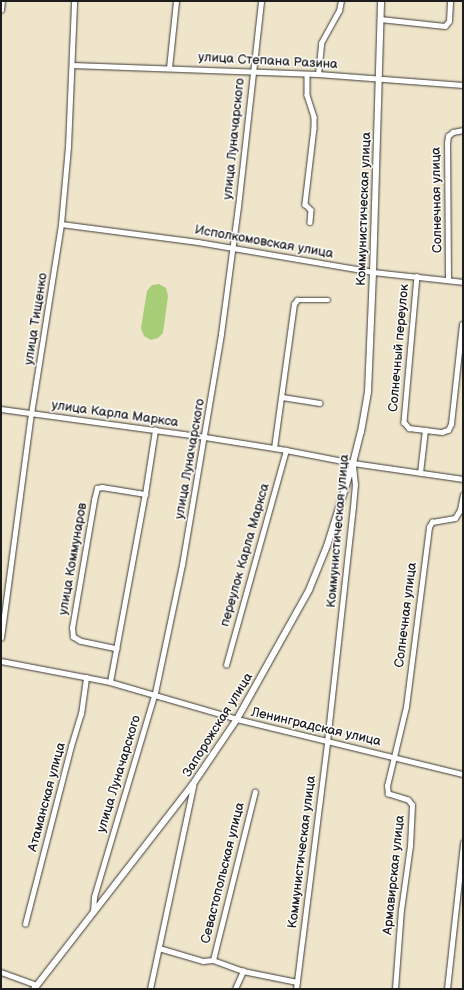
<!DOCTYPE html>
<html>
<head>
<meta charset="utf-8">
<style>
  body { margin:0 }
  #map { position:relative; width:464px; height:990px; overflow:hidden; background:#efe5ca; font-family:"Balsamiq Sans",sans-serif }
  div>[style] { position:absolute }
  .green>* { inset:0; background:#a7cd77 }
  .roads { filter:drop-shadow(0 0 1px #3c3a36) drop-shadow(0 0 1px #3c3a36) }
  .minor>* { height:4.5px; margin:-2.25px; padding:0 2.25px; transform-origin:2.25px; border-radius:2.25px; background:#fff }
  .secondary>* { height:6px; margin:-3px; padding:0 3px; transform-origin:3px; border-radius:3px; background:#fff }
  span { translate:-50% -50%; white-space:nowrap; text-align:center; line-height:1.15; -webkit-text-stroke:3px #fff; paint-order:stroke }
  .street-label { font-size:13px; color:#1c1c1c }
  .frame { position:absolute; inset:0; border:2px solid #1c1c1c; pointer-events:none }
</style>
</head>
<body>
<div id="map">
  <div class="green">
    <div style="clip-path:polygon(159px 284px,166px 288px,168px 296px,163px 333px,158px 338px,151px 340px,144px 336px,141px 328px,147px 291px,152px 285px)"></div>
  </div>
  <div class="roads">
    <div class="minor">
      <div style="left:1px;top:10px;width:9px;rotate:-84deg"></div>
      <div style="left:380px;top:19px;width:65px;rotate:6.1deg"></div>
      <div style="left:445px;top:26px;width:6px;rotate:-51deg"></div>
      <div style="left:449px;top:21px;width:20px;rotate:-87deg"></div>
      <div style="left:72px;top:65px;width:246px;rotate:2.1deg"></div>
      <div style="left:318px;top:74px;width:145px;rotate:4.3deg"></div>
      <div style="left:169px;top:68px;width:67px;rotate:-84deg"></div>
      <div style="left:307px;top:74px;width:21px;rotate:90deg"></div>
      <div style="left:307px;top:95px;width:23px;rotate:72deg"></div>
      <div style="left:314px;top:117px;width:11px;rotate:90deg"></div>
      <div style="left:314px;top:128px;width:77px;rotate:96.8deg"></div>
      <div style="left:305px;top:204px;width:8px;rotate:45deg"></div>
      <div style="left:311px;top:210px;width:12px;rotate:95deg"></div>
      <div style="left:318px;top:74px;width:31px;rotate:-84deg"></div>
      <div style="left:321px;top:43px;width:37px;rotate:-61deg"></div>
      <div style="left:339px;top:11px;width:10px;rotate:-79deg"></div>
      <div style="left:61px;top:224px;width:138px;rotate:7.5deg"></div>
      <div style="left:198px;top:242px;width:178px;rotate:9.7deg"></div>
      <div style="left:373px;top:272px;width:91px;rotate:6.3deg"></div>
      <div style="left:417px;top:276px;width:147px;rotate:95.1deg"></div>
      <div style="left:404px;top:422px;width:8px;rotate:50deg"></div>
      <div style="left:409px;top:428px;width:16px;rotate:7deg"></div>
      <div style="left:448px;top:280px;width:137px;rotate:-90.4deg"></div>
      <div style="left:447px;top:143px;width:7px;rotate:-82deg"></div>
      <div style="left:448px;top:136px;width:6px;rotate:-39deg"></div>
      <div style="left:453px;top:132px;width:10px;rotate:-11deg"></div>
      <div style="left:282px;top:397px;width:38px;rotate:9deg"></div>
      <div style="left:1px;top:409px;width:206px;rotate:7.8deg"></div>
      <div style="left:205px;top:437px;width:82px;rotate:9.1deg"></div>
      <div style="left:286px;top:450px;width:68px;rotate:11deg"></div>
      <div style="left:353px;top:463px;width:111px;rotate:8.3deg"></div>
      <div style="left:274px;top:448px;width:145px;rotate:-82.1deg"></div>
      <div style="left:294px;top:304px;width:5px;rotate:-53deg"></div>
      <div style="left:297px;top:300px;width:31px"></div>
      <div style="left:420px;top:473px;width:43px;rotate:-83.4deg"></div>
      <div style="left:425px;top:430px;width:17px;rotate:7deg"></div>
      <div style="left:442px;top:432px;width:6px;rotate:-18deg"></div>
      <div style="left:448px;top:430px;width:7px;rotate:-63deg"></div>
      <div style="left:451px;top:424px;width:100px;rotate:-83.7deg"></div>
      <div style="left:1px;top:638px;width:226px;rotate:-82.4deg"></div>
      <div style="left:31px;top:414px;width:192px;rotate:-81deg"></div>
      <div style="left:61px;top:224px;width:77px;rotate:-84.8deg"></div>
      <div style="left:68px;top:147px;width:146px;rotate:-87.6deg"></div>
      <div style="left:117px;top:649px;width:38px;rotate:-168deg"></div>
      <div style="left:80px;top:641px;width:8px;rotate:-150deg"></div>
      <div style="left:73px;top:637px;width:9px;rotate:-96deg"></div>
      <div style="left:72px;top:628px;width:130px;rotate:-80.2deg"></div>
      <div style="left:94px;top:500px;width:12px;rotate:-76deg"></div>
      <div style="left:97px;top:488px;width:5px;rotate:-11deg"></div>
      <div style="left:102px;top:487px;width:44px;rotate:9.2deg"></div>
      <div style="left:1px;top:661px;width:111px;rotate:10.9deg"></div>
      <div style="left:110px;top:682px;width:132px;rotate:16.2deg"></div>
      <div style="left:237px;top:719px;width:233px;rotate:13.7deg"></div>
      <div style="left:226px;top:665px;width:223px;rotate:-74.4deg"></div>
      <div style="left:110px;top:682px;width:191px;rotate:-79.5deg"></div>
      <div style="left:145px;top:494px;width:65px;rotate:-81.1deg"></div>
      <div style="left:93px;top:912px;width:15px;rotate:-86deg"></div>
      <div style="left:94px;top:897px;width:213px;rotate:-73.4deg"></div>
      <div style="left:155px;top:693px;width:131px;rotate:-78.1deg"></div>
      <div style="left:182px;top:565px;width:234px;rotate:-80.4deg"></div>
      <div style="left:221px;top:334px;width:128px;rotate:-82.4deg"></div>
      <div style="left:238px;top:207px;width:207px;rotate:-83.6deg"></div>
      <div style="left:25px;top:924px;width:184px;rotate:-75.5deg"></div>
      <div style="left:71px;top:746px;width:34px;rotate:-73deg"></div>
      <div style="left:81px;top:714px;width:37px;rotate:-82deg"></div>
      <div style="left:159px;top:948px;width:46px;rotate:16.5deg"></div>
      <div style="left:203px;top:961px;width:10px;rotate:-6deg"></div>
      <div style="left:213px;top:960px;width:32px;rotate:20deg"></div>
      <div style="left:243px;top:971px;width:55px;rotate:11.5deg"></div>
      <div style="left:213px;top:960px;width:173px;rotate:-76deg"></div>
      <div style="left:1px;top:972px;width:38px;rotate:20deg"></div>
      <div style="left:150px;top:989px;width:208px;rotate:-78deg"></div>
      <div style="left:235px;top:989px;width:20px;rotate:-66deg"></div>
      <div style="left:296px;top:989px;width:249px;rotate:-82.8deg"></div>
      <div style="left:327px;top:742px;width:236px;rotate:-83.7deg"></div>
      <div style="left:353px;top:507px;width:22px;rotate:-85deg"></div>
      <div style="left:355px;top:485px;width:18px;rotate:-96deg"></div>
      <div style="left:395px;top:989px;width:79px;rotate:-85.7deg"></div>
      <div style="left:401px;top:910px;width:65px;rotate:-82deg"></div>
      <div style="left:410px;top:846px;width:41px;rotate:-87.2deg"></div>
      <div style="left:412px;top:805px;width:6px;rotate:-129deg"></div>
      <div style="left:408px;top:800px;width:21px;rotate:-163deg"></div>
      <div style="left:388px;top:794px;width:8px;rotate:-97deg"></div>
      <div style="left:387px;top:786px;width:81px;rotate:-76.5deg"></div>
      <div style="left:406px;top:707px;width:181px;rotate:-82.7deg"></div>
      <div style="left:429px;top:527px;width:6px;rotate:-59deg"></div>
      <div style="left:432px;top:522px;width:23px;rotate:-10deg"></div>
      <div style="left:455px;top:518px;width:9px;rotate:-58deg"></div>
      <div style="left:460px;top:510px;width:15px;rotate:-79deg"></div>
      <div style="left:447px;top:989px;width:147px;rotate:-83.7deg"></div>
    </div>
    <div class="secondary">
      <div style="left:34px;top:989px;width:259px;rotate:-52.2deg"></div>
      <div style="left:193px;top:784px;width:78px;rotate:-55.9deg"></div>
      <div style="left:237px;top:719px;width:148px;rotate:-60.8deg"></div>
      <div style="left:309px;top:590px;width:48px;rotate:-67.8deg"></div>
      <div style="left:327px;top:546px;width:87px;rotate:-72.6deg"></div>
      <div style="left:353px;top:463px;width:32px;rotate:-76deg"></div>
      <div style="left:361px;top:432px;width:41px;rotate:-80.1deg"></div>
      <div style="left:368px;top:392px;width:120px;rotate:-87.6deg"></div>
      <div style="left:373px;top:272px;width:271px;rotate:-88.3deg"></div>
    </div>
  </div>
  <div class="street-label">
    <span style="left:268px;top:61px;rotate:3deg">улица Степана Разина</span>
    <span style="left:234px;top:139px;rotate:-84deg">улица Луначарского</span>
    <span style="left:437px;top:200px;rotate:-91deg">Солнечная улица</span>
    <span style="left:364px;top:209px;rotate:-88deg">Коммунистическая улица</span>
    <span style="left:264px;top:242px;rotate:10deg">Исполкомовская улица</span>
    <span style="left:36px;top:319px;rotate:-81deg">улица Тищенко</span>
    <span style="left:399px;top:348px;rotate:-85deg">Солнечный переулок</span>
    <span style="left:115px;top:414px;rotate:8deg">улица Карла Маркса</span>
    <span style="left:190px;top:459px;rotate:-80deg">улица Луначарского</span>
    <span style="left:338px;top:531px;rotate:-85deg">Коммунистическая улица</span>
    <span style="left:245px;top:555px;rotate:-74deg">переулок Карла Маркса</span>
    <span style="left:73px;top:559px;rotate:-80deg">улица Коммунаров</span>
    <span style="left:406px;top:615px;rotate:-83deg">Солнечная улица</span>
    <span style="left:218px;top:725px;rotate:-58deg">Запорожская улица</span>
    <span style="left:316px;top:727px;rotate:13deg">Ленинградская улица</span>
    <span style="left:119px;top:774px;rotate:-73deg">улица Луначарского</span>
    <span style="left:47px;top:797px;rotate:-75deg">Атаманская улица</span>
    <span style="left:302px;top:852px;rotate:-83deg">Коммунистическая улица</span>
    <span style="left:223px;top:873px;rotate:-76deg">Севастопольская улица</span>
    <span style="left:394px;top:875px;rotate:-84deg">Армавирская улица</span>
  </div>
  <div class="frame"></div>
</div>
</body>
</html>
